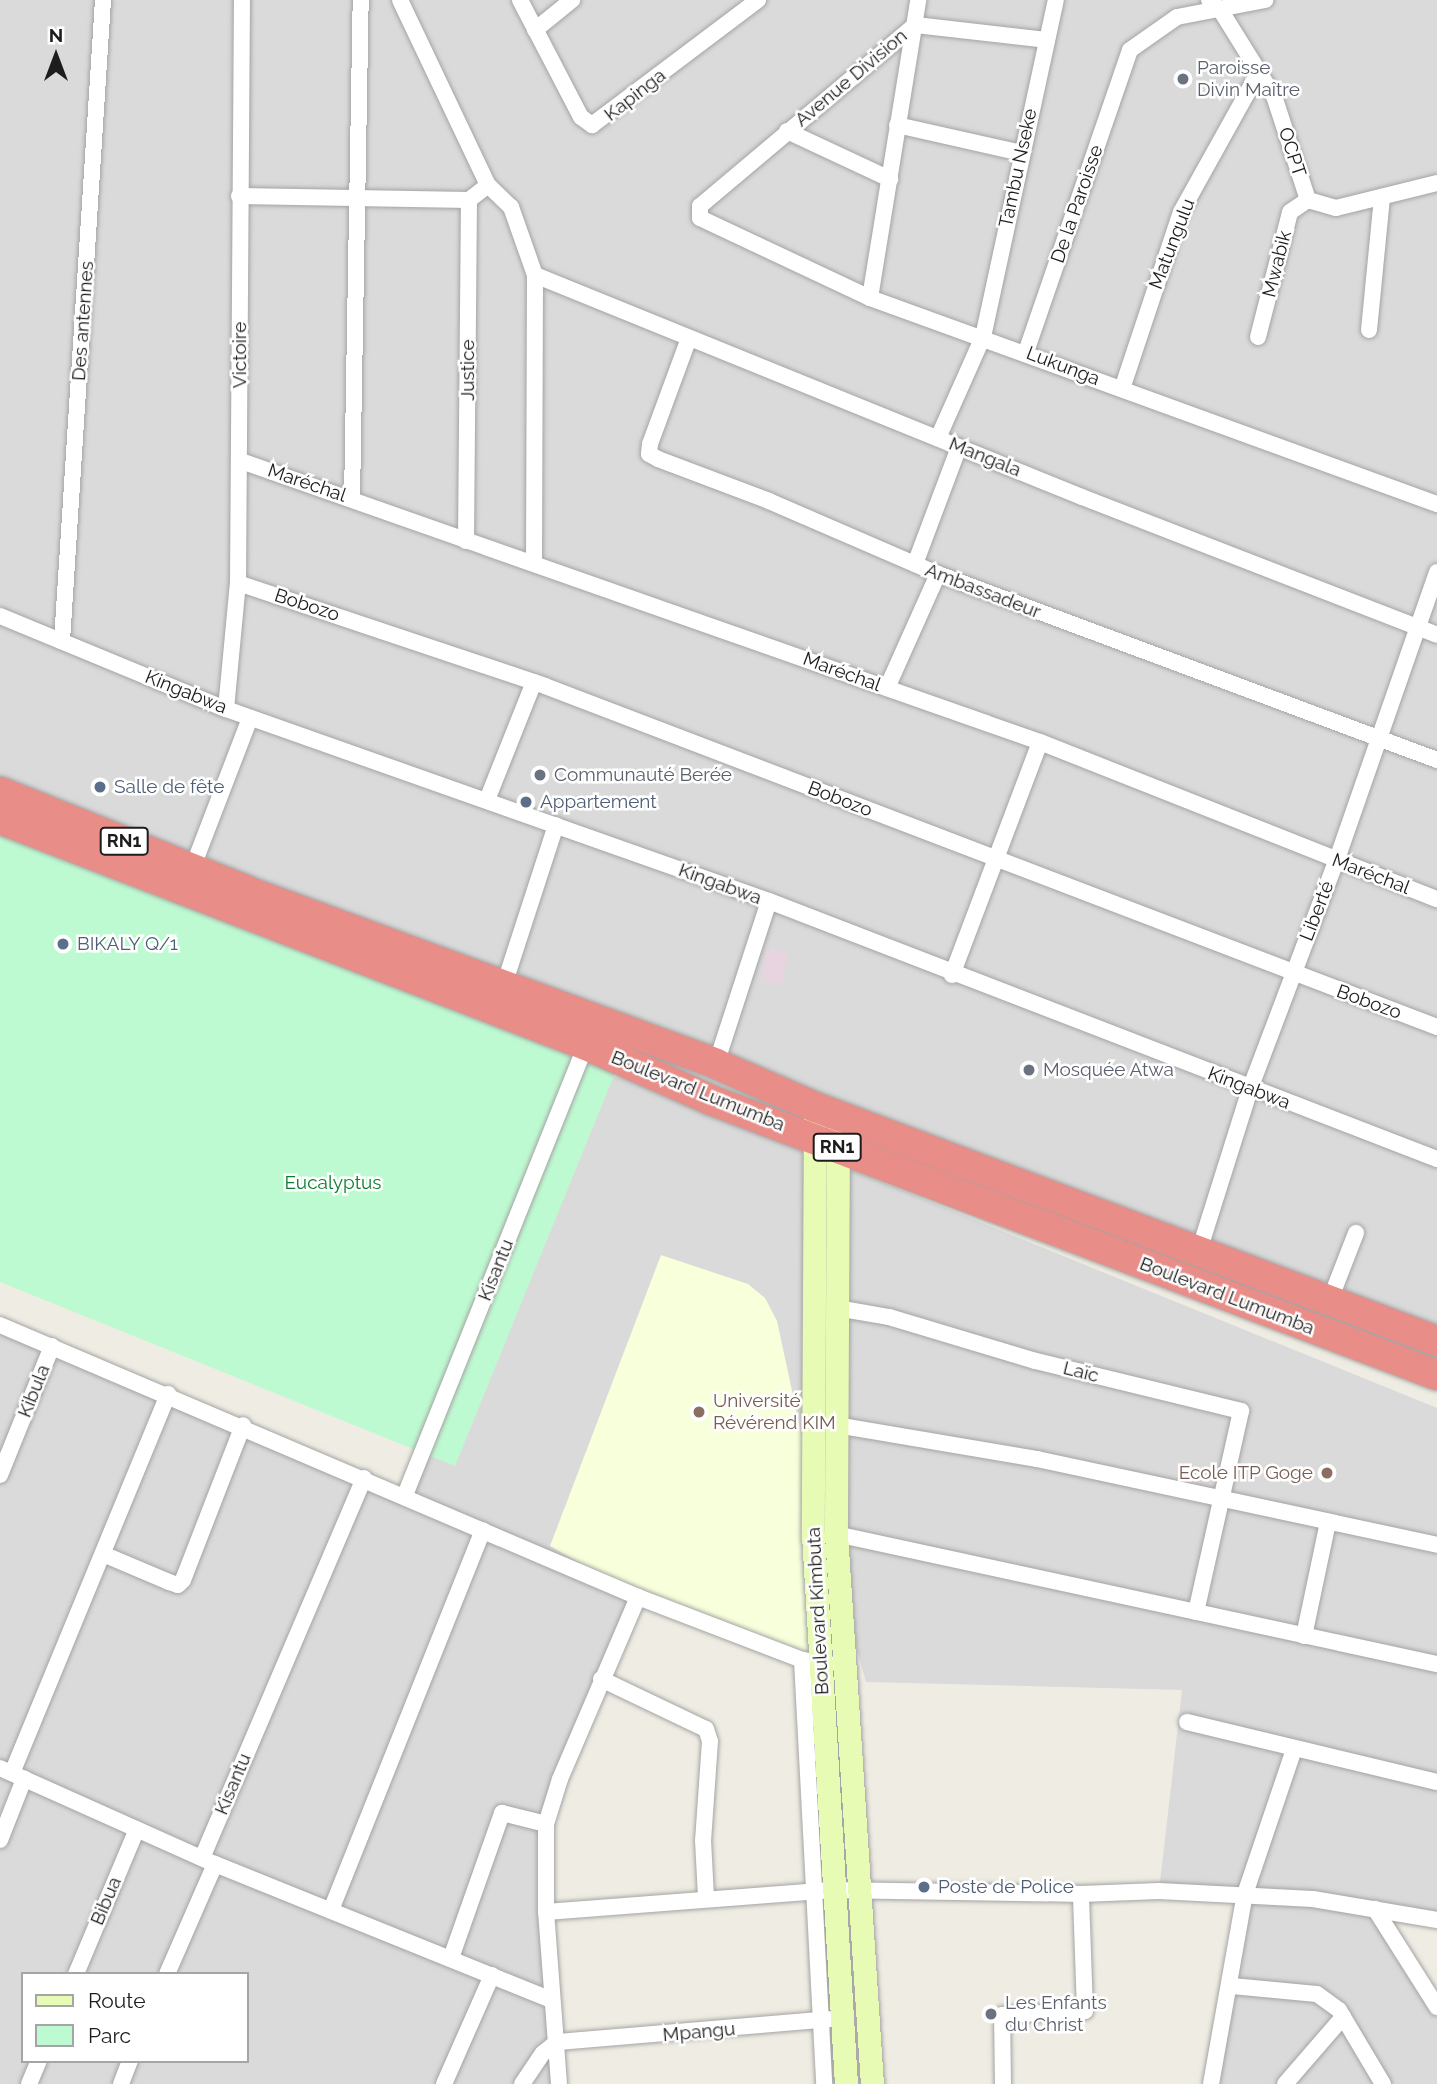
<!DOCTYPE html>
<html>
<head>
<meta charset="utf-8">
<style>
  body { margin:0 }
  #map { position:relative; width:1437px; height:2084px; overflow:hidden; background:#efede3; font-family:Raleway,sans-serif }
  div>[style] { position:absolute }
  .residential>* { inset:0; background:#dbdada }
  .industrial>* { inset:0; background:#e8d4e0; transform-origin:0 0 }
  .education>* { inset:0; background:#f7ffdb }
  .park>* { inset:0; background:#befad1 }
  .roads { filter:drop-shadow(0 0 2px #a4a4a4) drop-shadow(0 0 2px #a4a4a4) }
  .street>* { height:16px; margin:-8px; padding:0 8px; transform-origin:8px; border-radius:8px; background:#fff }
  .secondary>* { height:23px; margin:-11.5px; padding:0 11.5px; transform-origin:11.5px; border-radius:11.5px; background:#e7fbb5 }
  .highway>* { height:30px; margin:-15px; padding:0 15px; transform-origin:15px; border-radius:15px; background:#e88d88 }
  .dots>* { width:19px; height:19px; translate:-50% -50%; box-sizing:border-box; border:4px solid #fff; border-radius:50% }
  span { translate:-50% -50%; white-space:nowrap; text-align:center; line-height:1.15; -webkit-text-stroke:5px #fff; paint-order:stroke }
  .shield-label span { padding:2px 5px; background:#fff; border:2px solid; border-radius:5px; -webkit-text-stroke-width:0 }
  .shield-label { font-size:18px; color:#1d1d1d; font-weight:700 }
  .worship-label { font-size:19px; color:#5b616d }
  .left { translate:0 -50%; text-align:left }
  .street-label { font-size:19px; color:#1d1d1d }
  .service-label { font-size:19px; color:#4e5e75 }
  .park-label { font-size:19px; color:#097d2e }
  .education-label { font-size:19px; color:#785e54 }
  .right { translate:-100% -50%; text-align:right }
  .legend { position:absolute; left:21px; top:1972px; width:228px; height:91px; box-sizing:border-box; background:#fff; border:2px solid #a5a5a5; margin:0; padding:9px 12px; list-style:none; font-size:21px; color:#1d1d1d }
  .legend li { display:flex; align-items:center; gap:14px; height:35px }
  .legend b { width:35px; border:2px solid #a5a5a5 }
  .north { position:absolute; left:21px; top:21px; width:70px; height:70px; -webkit-text-stroke:5px #fff; paint-order:stroke; rotate:0deg; font-size:19px; font-weight:700; line-height:28px; text-align:center; color:#1d1d1d }
  .north::after { content:''; display:block; margin:auto; width:24px; height:32px; background:#1d1d1d; clip-path:polygon(50% 0,100% 100%,50% 72%,0 100%) }
</style>
</head>
<body>
<div id="map">
  <div class="residential">
    <div style="clip-path:polygon(0 0,1437px 0,1437px 1341px,0 792px)"></div>
    <div style="clip-path:polygon(evenodd,582px 1074px,661px 1082px,809px 1140px,809px 1656px,639px 1602px,550px 1814px,551px 2084px,0 2084px,0 1327px,405px 1505px,582px 1074px,23px 1974px,247px 1974px,247px 2061px,23px 2061px,23px 1974px)"></div>
    <div style="clip-path:polygon(842px 1166px,1437px 1408px,1437px 1920px,1377px 1909px,1437px 2007px,1437px 2084px,1211px 2084px,1245px 1895px,1159px 1891px,1182px 1690px,866px 1682px,825px 1535px)"></div>
  </div>
  <div class="industrial">
    <div style="left:767px;top:949px;width:21px;height:32px;rotate:11deg"></div>
  </div>
  <div class="education">
    <div style="clip-path:polygon(661px 1255px,748px 1284px,765px 1298px,777px 1321px,806px 1456px,809px 1656px,592px 1570px,550px 1546px)"></div>
  </div>
  <div class="park">
    <div style="clip-path:polygon(0 828px,621px 1058px,455px 1466px,0 1282px)"></div>
  </div>
  <div class="roads">
    <div class="street">
      <div style="left:400px;top:0;width:205px;rotate:64.6deg"></div>
      <div style="left:488px;top:185px;width:32px;rotate:44deg"></div>
      <div style="left:511px;top:207px;width:72px;rotate:70.6deg"></div>
      <div style="left:535px;top:275px;width:288px;rotate:90.2deg"></div>
      <div style="left:520px;top:0;width:132px;rotate:62.5deg"></div>
      <div style="left:581px;top:117px;width:14px;rotate:36deg"></div>
      <div style="left:592px;top:125px;width:208px;rotate:-37deg"></div>
      <div style="left:1209px;top:0;width:16px;rotate:43deg"></div>
      <div style="left:1221px;top:11px;width:100px;rotate:58.1deg"></div>
      <div style="left:1274px;top:96px;width:109px;rotate:71.9deg"></div>
      <div style="left:535px;top:30px;width:48px;rotate:-39deg"></div>
      <div style="left:1047px;top:40px;width:133px;rotate:-173.5deg"></div>
      <div style="left:915px;top:25px;width:281px;rotate:139.9deg"></div>
      <div style="left:700px;top:206px;width:12px;rotate:90deg"></div>
      <div style="left:700px;top:218px;width:188px;rotate:25.2deg"></div>
      <div style="left:870px;top:298px;width:603px;rotate:19.97deg"></div>
      <div style="left:897px;top:125px;width:127px;rotate:12.7deg"></div>
      <div style="left:787px;top:131px;width:114px;rotate:25deg"></div>
      <div style="left:239px;top:196px;width:230px;rotate:1deg"></div>
      <div style="left:469px;top:200px;width:24px;rotate:-38deg"></div>
      <div style="left:1308px;top:200px;width:29px;rotate:16deg"></div>
      <div style="left:1336px;top:208px;width:104px;rotate:-13.9deg"></div>
      <div style="left:535px;top:275px;width:590px;rotate:22.09deg"></div>
      <div style="left:1082px;top:497px;width:381px;rotate:21.2deg"></div>
      <div style="left:870px;top:298px;width:302px;rotate:-80.8deg"></div>
      <div style="left:1369px;top:330px;width:134px;rotate:-84.4deg"></div>
      <div style="left:1258px;top:337px;width:129px;rotate:-75.6deg"></div>
      <div style="left:1290px;top:212px;width:22px;rotate:-34deg"></div>
      <div style="left:689px;top:338px;width:113px;rotate:110.2deg"></div>
      <div style="left:650px;top:444px;width:10px;rotate:96deg"></div>
      <div style="left:649px;top:454px;width:10px;rotate:29deg"></div>
      <div style="left:658px;top:459px;width:119px;rotate:20.7deg"></div>
      <div style="left:769px;top:501px;width:184px;rotate:23.4deg"></div>
      <div style="left:938px;top:574px;width:533px;rotate:20.44deg"></div>
      <div style="left:1026px;top:352px;width:319px;rotate:-71deg"></div>
      <div style="left:1130px;top:50px;width:57px;rotate:-35.1deg"></div>
      <div style="left:1177px;top:17px;width:90px;rotate:-10.9deg"></div>
      <div style="left:1122px;top:389px;width:187px;rotate:-71.6deg"></div>
      <div style="left:1181px;top:212px;width:162px;rotate:-60.9deg"></div>
      <div style="left:938px;top:438px;width:111px;rotate:-66deg"></div>
      <div style="left:983px;top:337px;width:345px;rotate:-77.8deg"></div>
      <div style="left:241px;top:461px;width:847px;rotate:19.38deg"></div>
      <div style="left:1040px;top:742px;width:427px;rotate:21.6deg"></div>
      <div style="left:352px;top:499px;width:499px;rotate:-89deg"></div>
      <div style="left:466px;top:541px;width:341px;rotate:-89.5deg"></div>
      <div style="left:915px;top:564px;width:125px;rotate:-69.4deg"></div>
      <div style="left:238px;top:583px;width:324px;rotate:18.5deg"></div>
      <div style="left:545px;top:686px;width:955px;rotate:20.92deg"></div>
      <div style="left:0;top:616px;width:244px;rotate:22.4deg"></div>
      <div style="left:226px;top:709px;width:576px;rotate:19.47deg"></div>
      <div style="left:769px;top:901px;width:716px;rotate:21.12deg"></div>
      <div style="left:62px;top:641px;width:642px;rotate:-86.34deg"></div>
      <div style="left:887px;top:688px;width:125px;rotate:-65.9deg"></div>
      <div style="left:226px;top:709px;width:127px;rotate:-84.6deg"></div>
      <div style="left:238px;top:583px;width:583px;rotate:-89.61deg"></div>
      <div style="left:487px;top:800px;width:127px;rotate:-68.3deg"></div>
      <div style="left:192px;top:869px;width:162px;rotate:-69deg"></div>
      <div style="left:952px;top:975px;width:249px;rotate:-69.3deg"></div>
      <div style="left:504px;top:985px;width:168px;rotate:-72deg"></div>
      <div style="left:716px;top:1064px;width:171px;rotate:-72deg"></div>
      <div style="left:1199px;top:1251px;width:170px;rotate:-72.5deg"></div>
      <div style="left:1250px;top:1089px;width:243px;rotate:-69.3deg"></div>
      <div style="left:1336px;top:862px;width:307px;rotate:-70.8deg"></div>
      <div style="left:1330px;top:1300px;width:72px;rotate:-68.8deg"></div>
      <div style="left:837px;top:1308px;width:53px;rotate:9.8deg"></div>
      <div style="left:889px;top:1317px;width:153px;rotate:16.7deg"></div>
      <div style="left:1036px;top:1361px;width:211px;rotate:13.7deg"></div>
      <div style="left:1241px;top:1411px;width:206px;rotate:102.6deg"></div>
      <div style="left:0;top:1325px;width:694px;rotate:23.09deg"></div>
      <div style="left:638px;top:1597px;width:176px;rotate:21deg"></div>
      <div style="left:802px;top:1660px;width:27px;rotate:8deg"></div>
      <div style="left:836px;top:1425px;width:204px;rotate:9.6deg"></div>
      <div style="left:1037px;top:1459px;width:409px;rotate:12.1deg"></div>
      <div style="left:0;top:1475px;width:139px;rotate:-68deg"></div>
      <div style="left:405px;top:1495px;width:485px;rotate:-68.1deg"></div>
      <div style="left:836px;top:1534px;width:615px;rotate:12.21deg"></div>
      <div style="left:103px;top:1554px;width:72px;rotate:23deg"></div>
      <div style="left:169px;top:1582px;width:9px;rotate:18deg"></div>
      <div style="left:178px;top:1585px;width:7px;rotate:-45deg"></div>
      <div style="left:183px;top:1580px;width:166px;rotate:-68.8deg"></div>
      <div style="left:1304px;top:1636px;width:116px;rotate:-78.1deg"></div>
      <div style="left:802px;top:1660px;width:425px;rotate:87deg"></div>
      <div style="left:601px;top:1679px;width:116px;rotate:25.5deg"></div>
      <div style="left:706px;top:1729px;width:13px;rotate:72deg"></div>
      <div style="left:710px;top:1741px;width:99px;rotate:94deg"></div>
      <div style="left:703px;top:1840px;width:57px;rotate:87deg"></div>
      <div style="left:1187px;top:1722px;width:257px;rotate:13.5deg"></div>
      <div style="left:0;top:1768px;width:235px;rotate:24.1deg"></div>
      <div style="left:215px;top:1864px;width:363px;rotate:22deg"></div>
      <div style="left:12px;top:1773px;width:410px;rotate:-67.6deg"></div>
      <div style="left:0;top:1840px;width:66px;rotate:-68.5deg"></div>
      <div style="left:202px;top:1858px;width:413px;rotate:-66.9deg"></div>
      <div style="left:1375px;top:1909px;width:116px;rotate:57.7deg"></div>
      <div style="left:331px;top:1910px;width:409px;rotate:-68.2deg"></div>
      <div style="left:546px;top:1912px;width:288px;rotate:-4.4deg"></div>
      <div style="left:833px;top:1890px;width:248px;rotate:0.9deg"></div>
      <div style="left:1081px;top:1894px;width:78px;rotate:-2.2deg"></div>
      <div style="left:1159px;top:1891px;width:154px;rotate:3deg"></div>
      <div style="left:1313px;top:1899px;width:126px;rotate:9.6deg"></div>
      <div style="left:451px;top:1958px;width:154px;rotate:-70.6deg"></div>
      <div style="left:502px;top:1813px;width:45px;rotate:14deg"></div>
      <div style="left:76px;top:1974px;width:157px;rotate:-67.2deg"></div>
      <div style="left:167px;top:1974px;width:120px;rotate:-66.4deg"></div>
      <div style="left:1232px;top:1986px;width:85px;rotate:5.4deg"></div>
      <div style="left:1317px;top:1994px;width:27px;rotate:36deg"></div>
      <div style="left:1339px;top:2010px;width:86px;rotate:59.3deg"></div>
      <div style="left:29px;top:2084px;width:25px;rotate:-67deg"></div>
      <div style="left:121px;top:2084px;width:25px;rotate:-69deg"></div>
      <div style="left:444px;top:2084px;width:119px;rotate:-66.2deg"></div>
      <div style="left:522px;top:2084px;width:37px;rotate:-56deg"></div>
      <div style="left:543px;top:2053px;width:18px;rotate:-38deg"></div>
      <div style="left:557px;top:2042px;width:273px;rotate:-4.8deg"></div>
      <div style="left:559px;top:2084px;width:172px;rotate:-94.3deg"></div>
      <div style="left:546px;top:1912px;width:88px;rotate:-90deg"></div>
      <div style="left:546px;top:1824px;width:47px;rotate:-72.7deg"></div>
      <div style="left:560px;top:1779px;width:198px;rotate:-66.8deg"></div>
      <div style="left:1003px;top:2084px;width:69px;rotate:-90.8deg"></div>
      <div style="left:1002px;top:2015px;width:83px;rotate:-2.8deg"></div>
      <div style="left:1085px;top:2011px;width:117px;rotate:-92deg"></div>
      <div style="left:1211px;top:2084px;width:193px;rotate:-79.9deg"></div>
      <div style="left:1245px;top:1894px;width:153px;rotate:-71.3deg"></div>
      <div style="left:1285px;top:2084px;width:89px;rotate:-49.1deg"></div>
    </div>
    <div class="secondary">
      <div style="left:815px;top:1107px;width:428px;rotate:90.3deg"></div>
      <div style="left:813px;top:1535px;width:550px;rotate:86.56deg"></div>
      <div style="left:838px;top:1133px;width:401px;rotate:90.3deg"></div>
      <div style="left:836px;top:1534px;width:551px;rotate:86.26deg"></div>
    </div>
    <div class="highway">
      <div style="left:0;top:792px;width:266px;rotate:21.8deg"></div>
      <div style="left:247px;top:891px;width:500px;rotate:20.2deg"></div>
      <div style="left:716px;top:1064px;width:108px;rotate:23.5deg"></div>
      <div style="left:815px;top:1107px;width:665px;rotate:20.62deg"></div>
      <div style="left:0;top:819px;width:628px;rotate:21.09deg"></div>
      <div style="left:586px;top:1045px;width:137px;rotate:23.7deg"></div>
      <div style="left:711px;top:1100px;width:776px;rotate:20.75deg"></div>
    </div>
  </div>
  <div class="dots">
    <div style="left:1183px;top:79px;background:#6b7280"></div>
    <div style="left:540px;top:775px;background:#6b7280"></div>
    <div style="left:100px;top:787px;background:#5c6f8a"></div>
    <div style="left:526px;top:802px;background:#5c6f8a"></div>
    <div style="left:63px;top:944px;background:#5c6f8a"></div>
    <div style="left:1029px;top:1070px;background:#6b7280"></div>
    <div style="left:699px;top:1412px;background:#8d6e63"></div>
    <div style="left:1327px;top:1473px;background:#8d6e63"></div>
    <div style="left:924px;top:1887px;background:#5c6f8a"></div>
    <div style="left:991px;top:2014px;background:#6b7280"></div>
  </div>
  <div class="shield-label">
    <span style="left:124px;top:841px">RN1</span>
    <span style="left:837px;top:1147px">RN1</span>
  </div>
  <div class="worship-label">
    <span class="left" style="left:1197px;top:79px">Paroisse<br>Divin Maître</span>
    <span class="left" style="left:554px;top:775px">Communauté Berée</span>
    <span class="left" style="left:1043px;top:1070px">Mosquée Atwa</span>
    <span class="left" style="left:1005px;top:2014px">Les Enfants<br>du Christ</span>
  </div>
  <div class="street-label">
    <span style="left:851px;top:78px;rotate:-40deg">Avenue Division</span>
    <span style="left:635px;top:95px;rotate:-38deg">Kapinga</span>
    <span style="left:1292px;top:152px;rotate:72deg">OCPT</span>
    <span style="left:1018px;top:168px;rotate:-78deg">Tambu Nseke</span>
    <span style="left:1077px;top:204px;rotate:-71deg">De la Paroisse</span>
    <span style="left:1172px;top:244px;rotate:-69deg">Matungulu</span>
    <span style="left:1277px;top:264px;rotate:-76deg">Mwabik</span>
    <span style="left:83px;top:321px;rotate:-86deg">Des antennes</span>
    <span style="left:240px;top:355px;rotate:-90deg">Victoire</span>
    <span style="left:1063px;top:366px;rotate:21deg">Lukunga</span>
    <span style="left:468px;top:370px;rotate:-90deg">Justice</span>
    <span style="left:985px;top:457px;rotate:22deg">Mangala</span>
    <span style="left:307px;top:483px;rotate:19deg">Maréchal</span>
    <span style="left:983px;top:591px;rotate:21deg">Ambassadeur</span>
    <span style="left:307px;top:605px;rotate:18deg">Bobozo</span>
    <span style="left:842px;top:672px;rotate:20deg">Maréchal</span>
    <span style="left:186px;top:692px;rotate:22deg">Kingabwa</span>
    <span style="left:840px;top:799px;rotate:21deg">Bobozo</span>
    <span style="left:1371px;top:874px;rotate:21deg">Maréchal</span>
    <span style="left:720px;top:884px;rotate:20deg">Kingabwa</span>
    <span style="left:1317px;top:911px;rotate:-69deg">Liberté</span>
    <span style="left:1369px;top:1002px;rotate:20deg">Bobozo</span>
    <span style="left:1249px;top:1088px;rotate:21deg">Kingabwa</span>
    <span style="left:698px;top:1091px;rotate:22deg">Boulevard Lumumba</span>
    <span style="left:496px;top:1270px;rotate:-68deg">Kisantu</span>
    <span style="left:1227px;top:1296px;rotate:21deg">Boulevard Lumumba</span>
    <span style="left:1081px;top:1372px;rotate:14deg">Laïc</span>
    <span style="left:34px;top:1391px;rotate:-68deg">Kibula</span>
    <span style="left:818px;top:1611px;rotate:-93deg">Boulevard Kimbuta</span>
    <span style="left:233px;top:1784px;rotate:-67deg">Kisantu</span>
    <span style="left:106px;top:1901px;rotate:-67deg">Bibua</span>
    <span style="left:699px;top:2032px;rotate:-5deg">Mpangu</span>
  </div>
  <div class="service-label">
    <span class="left" style="left:114px;top:787px">Salle de fête</span>
    <span class="left" style="left:540px;top:802px">Appartement</span>
    <span class="left" style="left:77px;top:944px">BIKALY Q/1</span>
    <span class="left" style="left:938px;top:1887px">Poste de Police</span>
  </div>
  <div class="park-label">
    <span style="left:333px;top:1183px">Eucalyptus</span>
  </div>
  <div class="education-label">
    <span class="left" style="left:713px;top:1412px">Université<br>Révérend KIM</span>
    <span class="right" style="left:1313px;top:1473px">Ecole ITP Goge</span>
  </div>
  <ul class="legend">
  <li><b style="height:9px;background:#e7fbb5"></b>Route</li>
  <li><b style="height:19px;background:#befad1"></b>Parc</li>
  </ul>
  <div class="north">N</div>
</div>
</body>
</html>
